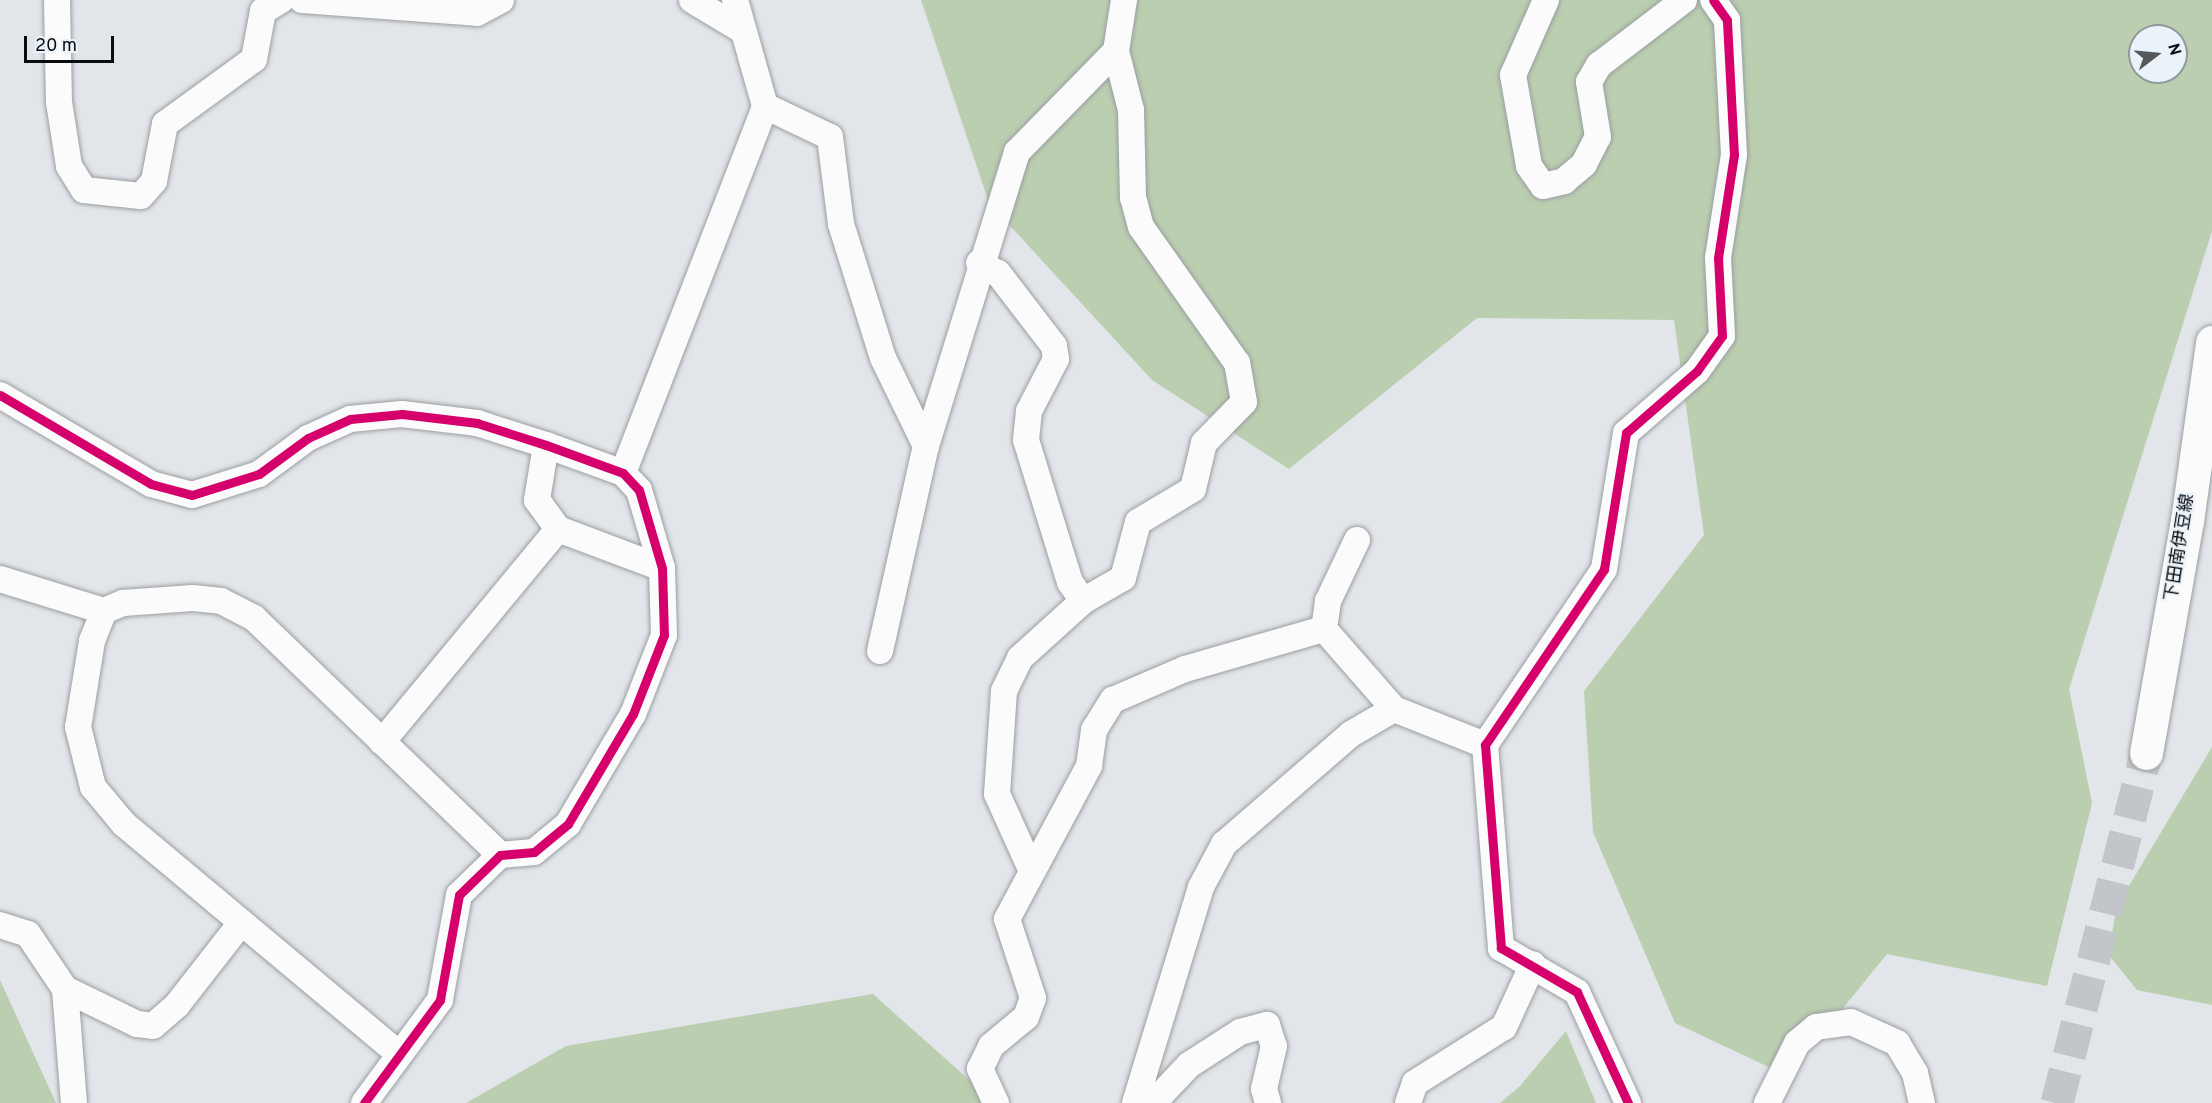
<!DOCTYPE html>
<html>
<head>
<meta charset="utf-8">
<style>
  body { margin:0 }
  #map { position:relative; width:2212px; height:1103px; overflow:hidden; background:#e2e6ea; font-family:Overpass,"Noto Sans JP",sans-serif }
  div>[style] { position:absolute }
  .forest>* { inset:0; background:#bbcfb0 }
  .secondary-tunnel>* { height:33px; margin-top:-16.5px; transform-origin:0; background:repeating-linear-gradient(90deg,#c2c5c9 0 33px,transparent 0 49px) }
  .roads { filter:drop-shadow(0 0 2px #9b9ea1) drop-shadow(0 0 2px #9b9ea1) }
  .minor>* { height:26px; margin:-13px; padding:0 13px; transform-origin:13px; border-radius:13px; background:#fbfbfc }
  .secondary>* { height:33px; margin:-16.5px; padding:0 16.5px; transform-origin:16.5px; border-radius:16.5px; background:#fbfbfc }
  .cycleway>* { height:9px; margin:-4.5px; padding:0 4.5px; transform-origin:4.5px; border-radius:4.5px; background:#d6006c }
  span { translate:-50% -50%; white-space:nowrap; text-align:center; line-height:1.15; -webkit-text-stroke:4.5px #ebf3fa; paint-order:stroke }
  .street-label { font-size:18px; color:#0a0d0f }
  .north { position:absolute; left:2128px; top:24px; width:60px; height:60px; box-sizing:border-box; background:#ebf3fa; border:2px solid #91979c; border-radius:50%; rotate:74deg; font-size:16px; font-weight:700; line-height:24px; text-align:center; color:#0a0d0f }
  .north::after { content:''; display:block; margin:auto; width:21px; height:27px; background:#56595c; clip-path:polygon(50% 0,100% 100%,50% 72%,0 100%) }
  .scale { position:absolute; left:24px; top:36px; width:90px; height:27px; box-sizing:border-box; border:3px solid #0a0d0f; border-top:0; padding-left:8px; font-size:18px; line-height:21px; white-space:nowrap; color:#0a0d0f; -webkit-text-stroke:4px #ebf3fa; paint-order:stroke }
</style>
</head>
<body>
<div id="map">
  <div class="forest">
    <div style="clip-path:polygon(evenodd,921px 0,2212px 0,2212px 231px,2069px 689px,2092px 803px,2047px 986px,1887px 954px,1788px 1076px,1675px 1023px,1593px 832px,1584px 691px,1704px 535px,1674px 320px,1477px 318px,1289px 469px,1152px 380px,989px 203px,921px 0,2140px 36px,2176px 36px,2176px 72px,2140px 72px,2140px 36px)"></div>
    <div style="clip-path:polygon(2212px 747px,2212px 1005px,2137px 990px,2108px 954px,2117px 906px)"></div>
    <div style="clip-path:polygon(0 980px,56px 1103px,0 1103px)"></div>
    <div style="clip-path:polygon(873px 994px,995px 1103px,466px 1103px,566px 1046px)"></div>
    <div style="clip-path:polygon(1566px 1031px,1596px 1103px,1500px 1103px,1520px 1086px)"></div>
  </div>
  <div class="secondary-tunnel">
    <div style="left:2057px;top:1103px;width:361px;rotate:-75.7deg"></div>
  </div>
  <div class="roads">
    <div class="minor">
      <div style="left:57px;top:0;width:102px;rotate:88.9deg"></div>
      <div style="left:59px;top:102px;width:65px;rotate:81.1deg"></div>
      <div style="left:69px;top:166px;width:28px;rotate:58deg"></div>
      <div style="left:84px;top:190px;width:57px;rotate:6deg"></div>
      <div style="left:141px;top:196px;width:20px;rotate:-49deg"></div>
      <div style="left:154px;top:181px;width:58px;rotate:-79.1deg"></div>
      <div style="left:165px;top:124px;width:110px;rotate:-36.1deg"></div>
      <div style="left:254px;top:59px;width:49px;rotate:-79.4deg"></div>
      <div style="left:263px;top:11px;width:21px;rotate:-31deg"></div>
      <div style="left:302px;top:0;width:175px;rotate:4.2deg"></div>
      <div style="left:477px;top:13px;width:27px;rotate:-28deg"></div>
      <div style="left:692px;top:0;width:58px;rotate:31deg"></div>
      <div style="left:1546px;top:0;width:82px;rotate:113.7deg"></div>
      <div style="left:1513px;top:75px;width:92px;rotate:80deg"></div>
      <div style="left:1529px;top:166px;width:24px;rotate:55deg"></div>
      <div style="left:1543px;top:186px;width:22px;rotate:-13deg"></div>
      <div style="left:1564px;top:181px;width:26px;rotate:-40deg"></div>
      <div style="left:1584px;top:164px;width:30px;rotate:-63deg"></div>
      <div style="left:1598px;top:137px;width:56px;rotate:-99.3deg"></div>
      <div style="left:1589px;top:82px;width:20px;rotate:-60deg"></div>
      <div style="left:1599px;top:65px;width:107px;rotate:-37.4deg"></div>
      <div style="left:765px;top:106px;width:72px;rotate:25.5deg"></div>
      <div style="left:830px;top:137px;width:88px;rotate:82.8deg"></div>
      <div style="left:841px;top:224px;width:140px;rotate:72.6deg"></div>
      <div style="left:883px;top:358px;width:98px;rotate:64deg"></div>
      <div style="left:979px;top:263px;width:21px;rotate:28deg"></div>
      <div style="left:998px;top:273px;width:92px;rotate:52.5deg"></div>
      <div style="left:1054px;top:346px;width:13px;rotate:81deg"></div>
      <div style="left:1056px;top:359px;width:59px;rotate:117.4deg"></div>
      <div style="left:1029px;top:411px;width:29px;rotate:96deg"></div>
      <div style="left:1026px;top:440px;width:149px;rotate:72.8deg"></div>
      <div style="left:1070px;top:582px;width:23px;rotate:56deg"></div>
      <div style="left:0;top:395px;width:175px;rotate:30.5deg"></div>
      <div style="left:151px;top:484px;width:42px;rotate:15deg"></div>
      <div style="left:192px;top:495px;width:70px;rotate:-17.4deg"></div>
      <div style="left:259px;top:474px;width:61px;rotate:-36.3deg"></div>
      <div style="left:308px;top:438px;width:46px;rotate:-24.3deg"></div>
      <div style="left:350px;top:419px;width:52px;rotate:-5.5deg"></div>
      <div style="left:402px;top:414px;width:76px;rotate:6.8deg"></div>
      <div style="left:477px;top:423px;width:72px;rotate:17.7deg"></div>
      <div style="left:546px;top:445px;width:82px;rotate:20deg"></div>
      <div style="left:623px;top:473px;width:23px;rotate:47deg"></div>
      <div style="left:639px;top:490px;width:81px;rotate:73.6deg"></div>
      <div style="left:662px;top:568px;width:67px;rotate:88.3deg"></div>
      <div style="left:664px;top:635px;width:85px;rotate:111.4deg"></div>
      <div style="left:633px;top:714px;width:128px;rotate:120.6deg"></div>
      <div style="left:568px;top:824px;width:44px;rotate:140.5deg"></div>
      <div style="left:534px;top:852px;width:34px;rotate:175deg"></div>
      <div style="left:500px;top:855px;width:57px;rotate:135.7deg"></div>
      <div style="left:459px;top:895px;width:107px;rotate:100.3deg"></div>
      <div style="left:440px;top:1000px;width:128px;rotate:126.4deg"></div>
      <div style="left:546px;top:445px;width:56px;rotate:99.3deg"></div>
      <div style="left:537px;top:500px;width:36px;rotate:54deg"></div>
      <div style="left:558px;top:529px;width:111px;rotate:20.6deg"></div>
      <div style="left:623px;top:473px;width:394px;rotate:-68.8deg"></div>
      <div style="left:765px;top:106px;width:110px;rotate:-105.8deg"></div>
      <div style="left:1357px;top:540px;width:68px;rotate:115.4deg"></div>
      <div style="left:1328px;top:601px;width:28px;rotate:98deg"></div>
      <div style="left:1324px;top:629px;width:106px;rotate:48.8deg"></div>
      <div style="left:1394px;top:709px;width:98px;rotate:21.6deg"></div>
      <div style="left:0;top:579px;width:109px;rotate:17.1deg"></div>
      <div style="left:104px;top:611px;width:21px;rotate:-23deg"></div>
      <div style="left:123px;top:603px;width:70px;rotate:-4.1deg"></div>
      <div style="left:193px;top:598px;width:28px;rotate:6deg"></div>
      <div style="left:221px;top:601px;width:37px;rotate:27deg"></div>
      <div style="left:254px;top:618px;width:342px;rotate:43.9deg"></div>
      <div style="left:104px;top:611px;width:32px;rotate:112deg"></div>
      <div style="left:92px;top:641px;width:87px;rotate:99.2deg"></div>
      <div style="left:78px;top:727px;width:62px;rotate:76deg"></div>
      <div style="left:93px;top:787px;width:48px;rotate:50deg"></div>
      <div style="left:124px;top:824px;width:359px;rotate:39.9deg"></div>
      <div style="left:880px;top:651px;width:210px;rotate:-77.4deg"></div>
      <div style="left:926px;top:446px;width:308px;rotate:-72.8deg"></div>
      <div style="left:1017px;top:152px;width:141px;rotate:-45.6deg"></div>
      <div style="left:382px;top:742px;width:276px;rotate:-50.4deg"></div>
      <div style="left:1030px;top:867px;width:80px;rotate:-114.3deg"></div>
      <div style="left:997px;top:794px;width:103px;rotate:-86.1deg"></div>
      <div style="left:1004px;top:691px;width:37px;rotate:-64deg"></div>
      <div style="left:1020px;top:658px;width:85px;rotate:-42.1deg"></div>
      <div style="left:1083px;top:601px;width:46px;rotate:-29.9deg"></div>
      <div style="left:1123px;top:578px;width:58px;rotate:-75deg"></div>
      <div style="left:1138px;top:522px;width:64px;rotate:-31deg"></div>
      <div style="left:1193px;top:489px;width:47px;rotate:-76.6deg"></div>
      <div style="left:1204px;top:443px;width:57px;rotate:-45.7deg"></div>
      <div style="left:1244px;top:402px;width:40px;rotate:-100deg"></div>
      <div style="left:1237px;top:363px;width:166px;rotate:-125.2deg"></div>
      <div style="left:1141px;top:227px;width:30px;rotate:-105deg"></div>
      <div style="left:1133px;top:198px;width:88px;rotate:-91.3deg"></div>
      <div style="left:1131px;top:110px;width:61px;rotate:-104.3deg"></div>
      <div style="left:1116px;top:51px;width:52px;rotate:-81.1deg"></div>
      <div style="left:0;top:925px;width:29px;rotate:18deg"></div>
      <div style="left:28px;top:934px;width:66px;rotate:56.1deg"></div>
      <div style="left:65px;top:989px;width:114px;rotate:85.5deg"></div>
      <div style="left:65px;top:989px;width:80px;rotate:25.9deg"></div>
      <div style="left:137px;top:1024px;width:16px;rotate:7deg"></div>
      <div style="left:153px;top:1026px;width:32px;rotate:-41deg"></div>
      <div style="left:177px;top:1005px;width:104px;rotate:-52deg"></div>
      <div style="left:996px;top:1103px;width:38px;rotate:-115deg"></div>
      <div style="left:980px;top:1069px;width:25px;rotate:-64deg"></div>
      <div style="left:991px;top:1046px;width:45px;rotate:-39.6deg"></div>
      <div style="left:1026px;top:1017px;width:20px;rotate:-70deg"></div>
      <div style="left:1033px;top:998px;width:83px;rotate:-108.2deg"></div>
      <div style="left:1007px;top:919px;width:174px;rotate:-61.8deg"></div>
      <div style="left:1089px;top:766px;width:36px;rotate:-82deg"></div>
      <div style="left:1094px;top:730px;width:36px;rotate:-58deg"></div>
      <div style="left:1113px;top:700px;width:78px;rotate:-23.3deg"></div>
      <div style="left:1185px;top:669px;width:145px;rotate:-16.1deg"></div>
      <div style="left:1135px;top:1103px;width:226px;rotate:-73deg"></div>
      <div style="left:1201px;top:887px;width:49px;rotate:-61.9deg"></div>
      <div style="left:1224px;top:844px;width:168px;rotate:-40.9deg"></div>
      <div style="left:1351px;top:734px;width:50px;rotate:-30.2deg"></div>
      <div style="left:1153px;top:1103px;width:52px;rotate:-46.5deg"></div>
      <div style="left:1189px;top:1065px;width:61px;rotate:-32.9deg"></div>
      <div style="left:1240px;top:1032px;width:28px;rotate:-15deg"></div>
      <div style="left:1267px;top:1025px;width:22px;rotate:72deg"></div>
      <div style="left:1274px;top:1046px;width:44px;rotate:103.1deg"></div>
      <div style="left:1264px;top:1089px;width:15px;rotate:74deg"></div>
      <div style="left:1408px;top:1103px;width:21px;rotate:-71deg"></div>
      <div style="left:1415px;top:1083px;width:105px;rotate:-32.2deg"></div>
      <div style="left:1504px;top:1027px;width:69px;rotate:-65.3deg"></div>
      <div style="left:1628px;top:1103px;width:122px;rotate:-114.7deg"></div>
      <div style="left:1577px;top:992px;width:88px;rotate:-149.9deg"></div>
      <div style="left:1501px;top:948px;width:204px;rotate:-94.5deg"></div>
      <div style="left:1485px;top:745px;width:212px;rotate:-55.9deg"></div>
      <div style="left:1604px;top:569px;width:138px;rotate:-80.8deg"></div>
      <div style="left:1626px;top:433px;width:94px;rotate:-41.1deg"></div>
      <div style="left:1697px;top:371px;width:43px;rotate:-54.5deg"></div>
      <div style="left:1722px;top:336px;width:78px;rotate:-92.9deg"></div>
      <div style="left:1718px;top:258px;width:104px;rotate:-81.2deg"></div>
      <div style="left:1734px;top:155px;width:135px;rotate:-93deg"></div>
      <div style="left:1727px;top:20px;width:24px;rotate:-125deg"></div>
      <div style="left:1767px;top:1103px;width:67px;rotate:-63.4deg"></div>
      <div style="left:1797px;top:1043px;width:25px;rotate:-40deg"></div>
      <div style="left:1816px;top:1027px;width:35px;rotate:-8deg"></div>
      <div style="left:1851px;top:1022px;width:51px;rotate:24.5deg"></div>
      <div style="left:1897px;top:1043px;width:35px;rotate:59deg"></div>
      <div style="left:1915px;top:1073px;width:31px;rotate:77deg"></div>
    </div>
    <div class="secondary">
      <div style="left:2146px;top:753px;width:236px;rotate:-80deg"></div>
      <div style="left:2187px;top:521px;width:181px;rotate:-82deg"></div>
    </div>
  </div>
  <div class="cycleway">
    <div style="left:0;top:395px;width:175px;rotate:30.5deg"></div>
    <div style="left:151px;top:484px;width:42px;rotate:15deg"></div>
    <div style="left:192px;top:495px;width:70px;rotate:-17.4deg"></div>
    <div style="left:259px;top:474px;width:61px;rotate:-36.3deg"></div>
    <div style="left:308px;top:438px;width:46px;rotate:-24.3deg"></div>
    <div style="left:350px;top:419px;width:52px;rotate:-5.5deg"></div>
    <div style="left:402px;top:414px;width:76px;rotate:6.8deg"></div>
    <div style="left:477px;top:423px;width:72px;rotate:17.7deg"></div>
    <div style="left:546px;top:445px;width:82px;rotate:20deg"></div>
    <div style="left:623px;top:473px;width:23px;rotate:47deg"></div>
    <div style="left:639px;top:490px;width:81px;rotate:73.6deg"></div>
    <div style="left:662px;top:568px;width:67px;rotate:88.3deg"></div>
    <div style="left:664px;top:635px;width:85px;rotate:111.4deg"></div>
    <div style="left:633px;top:714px;width:128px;rotate:120.6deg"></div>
    <div style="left:568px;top:824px;width:44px;rotate:140.5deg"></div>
    <div style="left:534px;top:852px;width:34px;rotate:175deg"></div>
    <div style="left:500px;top:855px;width:57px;rotate:135.7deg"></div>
    <div style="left:459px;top:895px;width:107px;rotate:100.3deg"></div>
    <div style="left:440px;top:1000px;width:128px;rotate:126.4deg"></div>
    <div style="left:1628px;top:1103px;width:122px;rotate:-114.7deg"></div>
    <div style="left:1577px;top:992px;width:88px;rotate:-149.9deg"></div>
    <div style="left:1501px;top:948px;width:204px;rotate:-94.5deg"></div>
    <div style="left:1485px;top:745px;width:212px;rotate:-55.9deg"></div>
    <div style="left:1604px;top:569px;width:138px;rotate:-80.8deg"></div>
    <div style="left:1626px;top:433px;width:94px;rotate:-41.1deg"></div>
    <div style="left:1697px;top:371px;width:43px;rotate:-54.5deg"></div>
    <div style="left:1722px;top:336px;width:78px;rotate:-92.9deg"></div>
    <div style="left:1718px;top:258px;width:104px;rotate:-81.2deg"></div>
    <div style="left:1734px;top:155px;width:135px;rotate:-93deg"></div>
    <div style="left:1727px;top:20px;width:24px;rotate:-125deg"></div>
  </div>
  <div class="street-label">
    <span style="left:2181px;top:548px;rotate:-81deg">下田南伊豆線</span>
  </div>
  <div class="north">N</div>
  <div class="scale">20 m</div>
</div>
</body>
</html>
